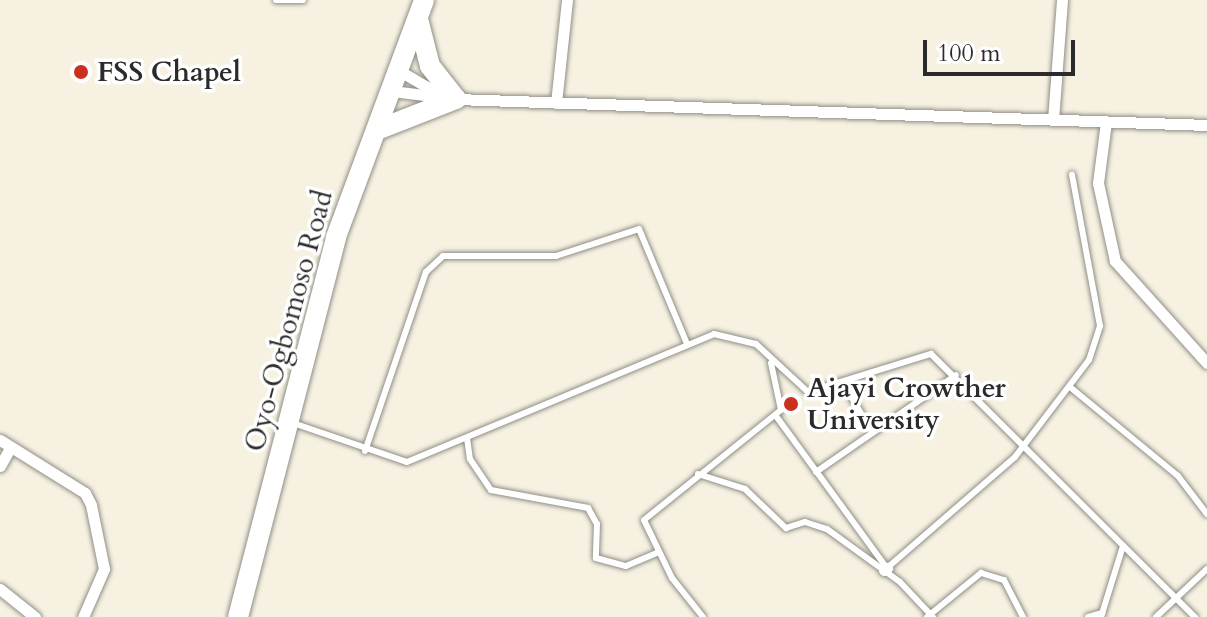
<!DOCTYPE html>
<html>
<head>
<meta charset="utf-8">
<style>
  body { margin:0 }
  #map { position:relative; width:1207px; height:617px; overflow:hidden; background:#f6f1e1; font-family:Cardo,serif }
  div>[style] { position:absolute }
  .roads { filter:drop-shadow(0 0 2px #908e86) drop-shadow(0 0 2px #908e86) }
  .lane>* { height:6px; margin:-3px; padding:0 3px; transform-origin:3px; border-radius:3px; background:#fff }
  .street>* { height:11px; margin:-5.5px; padding:0 5.5px; transform-origin:5.5px; border-radius:5.5px; background:#fff }
  .highway>* { height:20px; margin:-10px; padding:0 10px; transform-origin:10px; border-radius:10px; background:#fff }
  .dots>* { width:22px; height:22px; translate:-50% -50%; box-sizing:border-box; border:4px solid #fff; border-radius:50% }
  span { translate:-50% -50%; white-space:nowrap; text-align:center; line-height:1.15; -webkit-text-stroke:7px #fff; paint-order:stroke }
  .poi-label { font-size:28px; color:#2b2b2b; font-weight:700 }
  .left { translate:0 -50%; text-align:left }
  .street-label { font-size:28px; color:#2b2b2b }
  .scale { position:absolute; left:923px; top:40px; width:152px; height:36px; box-sizing:border-box; border:4px solid #2b2b2b; border-top:0; padding-left:10px; font-size:24px; line-height:28px; white-space:nowrap; color:#2b2b2b; -webkit-text-stroke:6px #fff; paint-order:stroke }
</style>
</head>
<body>
<div id="map">
  <div class="roads">
    <div class="lane">
      <div style="left:276px;top:0;width:27px"></div>
      <div style="left:843px;top:383px;width:57px;rotate:59.4deg"></div>
      <div style="left:1070px;top:387px;width:140px;rotate:39.5deg"></div>
      <div style="left:1178px;top:476px;width:48px;rotate:52.7deg"></div>
      <div style="left:776px;top:416px;width:188px;rotate:53.9deg"></div>
      <div style="left:887px;top:568px;width:169px;rotate:-40.9deg"></div>
      <div style="left:1015px;top:457px;width:122px;rotate:-52.7deg"></div>
      <div style="left:1089px;top:360px;width:36px;rotate:-72deg"></div>
      <div style="left:1100px;top:326px;width:154px;rotate:-100.5deg"></div>
      <div style="left:293px;top:423px;width:120px;rotate:18.9deg"></div>
      <div style="left:407px;top:462px;width:333px;rotate:-22.6deg"></div>
      <div style="left:714px;top:334px;width:43px;rotate:13.4deg"></div>
      <div style="left:756px;top:344px;width:71px;rotate:42.7deg"></div>
      <div style="left:808px;top:392px;width:129px;rotate:-17.2deg"></div>
      <div style="left:931px;top:354px;width:373px;rotate:44.9deg"></div>
      <div style="left:467px;top:438px;width:21px;rotate:82deg"></div>
      <div style="left:470px;top:459px;width:37px;rotate:56deg"></div>
      <div style="left:491px;top:490px;width:99px;rotate:10.5deg"></div>
      <div style="left:588px;top:508px;width:18px;rotate:61deg"></div>
      <div style="left:597px;top:524px;width:34px;rotate:92deg"></div>
      <div style="left:596px;top:558px;width:31px;rotate:15deg"></div>
      <div style="left:626px;top:566px;width:34px;rotate:-23deg"></div>
      <div style="left:365px;top:451px;width:189px;rotate:-71.2deg"></div>
      <div style="left:426px;top:272px;width:23px;rotate:-43deg"></div>
      <div style="left:443px;top:256px;width:113px"></div>
      <div style="left:556px;top:256px;width:87px;rotate:-18deg"></div>
      <div style="left:639px;top:229px;width:125px;rotate:67.3deg"></div>
      <div style="left:816px;top:472px;width:170px;rotate:-34.7deg"></div>
      <div style="left:698px;top:474px;width:49px;rotate:17.7deg"></div>
      <div style="left:745px;top:489px;width:57px;rotate:43.6deg"></div>
      <div style="left:786px;top:528px;width:20px;rotate:-18deg"></div>
      <div style="left:805px;top:522px;width:23px;rotate:18deg"></div>
      <div style="left:827px;top:529px;width:90px;rotate:36deg"></div>
      <div style="left:900px;top:582px;width:48px;rotate:46.7deg"></div>
      <div style="left:703px;top:617px;width:50px;rotate:-128.5deg"></div>
      <div style="left:672px;top:578px;width:64px;rotate:-115.8deg"></div>
      <div style="left:644px;top:520px;width:176px;rotate:-38.8deg"></div>
      <div style="left:781px;top:410px;width:48px;rotate:-102deg"></div>
      <div style="left:927px;top:617px;width:70px;rotate:-39.2deg"></div>
      <div style="left:981px;top:573px;width:24px;rotate:17deg"></div>
      <div style="left:1004px;top:580px;width:42px;rotate:62.8deg"></div>
      <div style="left:1088px;top:617px;width:15px;rotate:-16deg"></div>
      <div style="left:1101px;top:617px;width:74px;rotate:-72.8deg"></div>
      <div style="left:1156px;top:617px;width:70px;rotate:-43.3deg"></div>
    </div>
    <div class="street">
      <div style="left:398px;top:70px;width:50px;rotate:30.2deg"></div>
      <div style="left:392px;top:91px;width:64px;rotate:7.1deg"></div>
      <div style="left:456px;top:99px;width:751px;rotate:1.98deg"></div>
      <div style="left:556px;top:103px;width:104px;rotate:-83.9deg"></div>
      <div style="left:1053px;top:120px;width:120px;rotate:-85.7deg"></div>
      <div style="left:1106px;top:122px;width:62px;rotate:97.5deg"></div>
      <div style="left:1098px;top:183px;width:80px;rotate:77.7deg"></div>
      <div style="left:1115px;top:261px;width:137px;rotate:48deg"></div>
      <div style="left:0;top:440px;width:100px;rotate:31.9deg"></div>
      <div style="left:85px;top:493px;width:13px;rotate:63deg"></div>
      <div style="left:91px;top:505px;width:65px;rotate:78.5deg"></div>
      <div style="left:104px;top:569px;width:52px;rotate:113.6deg"></div>
      <div style="left:0;top:466px;width:18px;rotate:-61deg"></div>
      <div style="left:884px;top:570px;width:4px;rotate:-34deg"></div>
      <div style="left:0;top:589px;width:45px;rotate:38.7deg"></div>
    </div>
    <div class="highway">
      <div style="left:377px;top:130px;width:85px;rotate:-21.4deg"></div>
      <div style="left:456px;top:99px;width:42px;rotate:-128.2deg"></div>
      <div style="left:430px;top:66px;width:49px;rotate:-104.3deg"></div>
      <div style="left:238px;top:617px;width:392px;rotate:-75.5deg"></div>
      <div style="left:336px;top:237px;width:253px;rotate:-69.6deg"></div>
    </div>
  </div>
  <div class="dots">
    <div style="left:81px;top:72px;background:#c8321e"></div>
    <div style="left:791px;top:404px;background:#c8321e"></div>
  </div>
  <div class="poi-label">
    <span class="left" style="left:97px;top:72px">FSS Chapel</span>
    <span class="left" style="left:807px;top:404px">Ajayi Crowther<br>University</span>
  </div>
  <div class="street-label">
    <span style="left:289px;top:321px;rotate:-75deg">Oyo-Ogbomoso Road</span>
  </div>
  <div class="scale">100 m</div>
</div>
</body>
</html>
